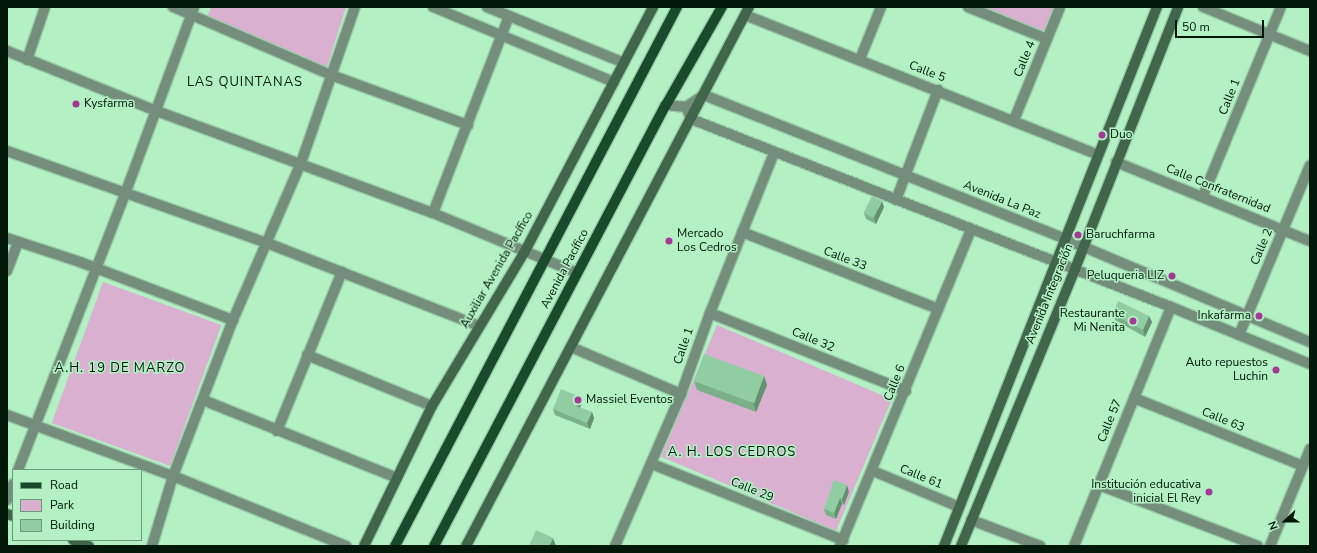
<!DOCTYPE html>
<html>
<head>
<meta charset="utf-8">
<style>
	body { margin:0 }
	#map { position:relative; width:1317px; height:553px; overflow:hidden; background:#b3f0c4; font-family:"Nunito Sans",sans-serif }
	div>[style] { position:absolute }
	.green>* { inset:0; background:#dab0d1; transform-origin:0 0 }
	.roads { filter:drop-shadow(1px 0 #97cda6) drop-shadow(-1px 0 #97cda6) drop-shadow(0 1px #97cda6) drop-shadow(0 -1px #97cda6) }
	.minor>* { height:10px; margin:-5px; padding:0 5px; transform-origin:5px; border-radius:5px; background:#758d7b }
	.tertiary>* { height:10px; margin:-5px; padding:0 5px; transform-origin:5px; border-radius:5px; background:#758d7b }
	.secondary>* { height:10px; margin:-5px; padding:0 5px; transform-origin:5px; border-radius:5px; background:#41664c }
	.primary>* { height:10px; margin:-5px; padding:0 5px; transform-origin:5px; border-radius:5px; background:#1a4a2c }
	.wall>* { inset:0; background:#7cb08b }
	.shaded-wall>* { inset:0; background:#659071 }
	.building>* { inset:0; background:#90cda2; transform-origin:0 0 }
	.dots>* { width:11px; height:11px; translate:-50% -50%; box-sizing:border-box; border:2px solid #b3f0c4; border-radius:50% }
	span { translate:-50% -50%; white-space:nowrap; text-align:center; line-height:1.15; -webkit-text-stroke:3px #b3f0c4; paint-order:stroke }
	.street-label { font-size:12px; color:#011708 }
	.poi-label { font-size:12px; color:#011708 }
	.left { translate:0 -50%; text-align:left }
	.right { translate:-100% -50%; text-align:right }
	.neighbourhood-label { font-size:13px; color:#011708; letter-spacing:1px }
	.frame { position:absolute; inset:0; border:8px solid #011708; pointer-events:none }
	.legend { position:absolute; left:12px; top:469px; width:130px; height:72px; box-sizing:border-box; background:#b3f0c4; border:1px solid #6c9979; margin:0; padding:5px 7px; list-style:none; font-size:12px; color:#011708 }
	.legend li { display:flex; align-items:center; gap:8px; height:20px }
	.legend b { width:20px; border:1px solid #6c9979 }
	.north { position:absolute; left:1265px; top:501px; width:40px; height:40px; -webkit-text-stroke:3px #b3f0c4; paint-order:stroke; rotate:249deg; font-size:11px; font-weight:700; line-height:16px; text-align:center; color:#011708 }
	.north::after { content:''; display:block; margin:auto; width:14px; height:18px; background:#011708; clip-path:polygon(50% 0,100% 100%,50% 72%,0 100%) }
	.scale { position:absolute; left:1175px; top:20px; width:89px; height:18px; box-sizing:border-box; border:2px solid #011708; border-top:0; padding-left:5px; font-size:12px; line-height:14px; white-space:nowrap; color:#011708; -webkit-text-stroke:3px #b3f0c4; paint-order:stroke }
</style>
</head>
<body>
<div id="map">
	<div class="green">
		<div style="clip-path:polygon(211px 7px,346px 7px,327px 67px,206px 20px)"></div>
		<div style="clip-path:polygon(982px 7px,1054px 7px,1044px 32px)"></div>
		<div style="left:103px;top:282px;width:126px;height:150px;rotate:20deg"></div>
		<div style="left:717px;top:325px;width:190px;height:143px;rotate:23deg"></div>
	</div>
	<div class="roads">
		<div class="minor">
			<div style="left:173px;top:7px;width:172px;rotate:23.3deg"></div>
			<div style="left:331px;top:75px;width:146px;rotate:20.1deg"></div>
			<div style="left:433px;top:7px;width:196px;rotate:22.5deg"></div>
			<div style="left:487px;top:7px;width:148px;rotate:22.2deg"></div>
			<div style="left:968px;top:7px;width:85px;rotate:22.1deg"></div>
			<div style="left:1203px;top:7px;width:116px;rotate:22.4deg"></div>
			<div style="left:745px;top:15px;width:380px;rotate:21.6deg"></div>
			<div style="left:7px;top:51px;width:158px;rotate:21.9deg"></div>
			<div style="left:154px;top:110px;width:297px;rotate:20.3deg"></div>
			<div style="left:433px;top:213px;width:156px;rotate:22.6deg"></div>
			<div style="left:860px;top:59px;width:56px;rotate:-68deg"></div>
			<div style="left:27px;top:60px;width:56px;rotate:-71.2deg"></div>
			<div style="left:1014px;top:120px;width:122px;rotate:-67.8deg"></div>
			<div style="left:7px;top:151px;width:276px;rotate:19.5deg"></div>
			<div style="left:267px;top:243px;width:228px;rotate:21.4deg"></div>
			<div style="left:1116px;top:162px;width:209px;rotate:22.2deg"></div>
			<div style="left:1203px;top:196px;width:204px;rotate:-67.6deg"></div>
			<div style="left:896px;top:200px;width:118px;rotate:-69.1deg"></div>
			<div style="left:433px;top:213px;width:211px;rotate:-68.9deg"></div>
			<div style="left:742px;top:232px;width:211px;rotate:21.4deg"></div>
			<div style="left:7px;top:238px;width:77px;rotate:18.2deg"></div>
			<div style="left:80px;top:262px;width:164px;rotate:20.8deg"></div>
			<div style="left:7px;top:271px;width:31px;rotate:-69deg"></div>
			<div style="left:710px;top:313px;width:211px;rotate:21.7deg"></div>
			<div style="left:1239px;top:335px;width:184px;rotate:-67.3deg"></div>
			<div style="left:571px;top:347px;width:120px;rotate:23.1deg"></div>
			<div style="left:307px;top:355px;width:135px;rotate:22.2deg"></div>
			<div style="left:1134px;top:398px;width:182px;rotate:21.9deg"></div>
			<div style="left:203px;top:400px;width:209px;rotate:21.9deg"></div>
			<div style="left:7px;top:415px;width:177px;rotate:20.2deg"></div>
			<div style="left:173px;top:476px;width:187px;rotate:22deg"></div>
			<div style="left:277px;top:431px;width:172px;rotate:-67.8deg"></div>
			<div style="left:652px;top:464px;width:206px;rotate:21.7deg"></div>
			<div style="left:18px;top:470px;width:296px;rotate:-68.8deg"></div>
			<div style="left:125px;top:194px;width:199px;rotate:-69.7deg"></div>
			<div style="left:873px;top:471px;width:93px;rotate:22.7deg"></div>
			<div style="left:1099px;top:485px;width:170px;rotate:21deg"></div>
			<div style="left:7px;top:500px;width:17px;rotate:-69deg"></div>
			<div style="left:971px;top:520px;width:74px;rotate:20.6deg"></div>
			<div style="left:152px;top:546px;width:73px;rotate:-73.3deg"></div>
			<div style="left:173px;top:476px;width:167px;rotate:-69deg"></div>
			<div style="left:233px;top:320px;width:171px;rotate:-66.6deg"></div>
			<div style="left:301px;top:163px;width:165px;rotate:-70.9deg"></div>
			<div style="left:615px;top:546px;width:166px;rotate:-66.5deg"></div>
			<div style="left:681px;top:394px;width:86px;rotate:-70.3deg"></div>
			<div style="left:710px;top:313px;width:172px;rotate:-68.2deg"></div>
			<div style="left:840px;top:546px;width:343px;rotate:-67.5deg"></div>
			<div style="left:1074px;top:546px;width:258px;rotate:-67.9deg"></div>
			<div style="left:1270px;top:546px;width:105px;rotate:-67.6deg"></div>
		</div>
		<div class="tertiary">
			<div style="left:666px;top:105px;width:20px;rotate:6deg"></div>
			<div style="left:686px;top:107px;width:13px;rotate:67deg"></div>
			<div style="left:691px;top:119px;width:516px;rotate:21.39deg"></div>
			<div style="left:1171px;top:307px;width:150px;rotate:22.3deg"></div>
			<div style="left:686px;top:107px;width:22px;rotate:-34deg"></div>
			<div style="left:704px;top:95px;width:389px;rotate:21.7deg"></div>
			<div style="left:1065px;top:239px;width:266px;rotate:22.8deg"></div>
		</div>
		<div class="secondary">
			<div style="left:7px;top:514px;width:6px;rotate:18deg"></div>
			<div style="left:73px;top:540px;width:17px;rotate:21deg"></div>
			<div style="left:364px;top:546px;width:156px;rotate:-64.1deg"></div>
			<div style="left:432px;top:406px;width:179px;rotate:-59deg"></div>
			<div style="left:524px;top:253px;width:278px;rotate:-62.3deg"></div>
			<div style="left:466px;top:546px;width:609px;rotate:-62.3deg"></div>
			<div style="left:944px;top:546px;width:580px;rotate:-68.44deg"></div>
			<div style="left:961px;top:546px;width:300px;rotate:-67.6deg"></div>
			<div style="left:1075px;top:269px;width:282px;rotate:-68.5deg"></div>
		</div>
		<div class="primary">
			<div style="left:395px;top:546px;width:608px;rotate:-62.38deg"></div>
			<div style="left:434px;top:546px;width:498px;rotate:-62.3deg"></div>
			<div style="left:666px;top:105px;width:113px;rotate:-60.3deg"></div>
		</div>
	</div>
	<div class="wall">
		<div style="clip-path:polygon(884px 207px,876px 224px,866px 219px,864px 213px)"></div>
		<div style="clip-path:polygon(1113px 314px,1149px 316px,1152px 322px,1145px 337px,1115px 320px)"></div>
		<div style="clip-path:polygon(764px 376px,767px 385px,756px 412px,697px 390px,694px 381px)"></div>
		<div style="clip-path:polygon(580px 397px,582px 403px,580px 408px,592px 412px,594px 418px,590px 429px,555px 415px,553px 409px)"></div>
		<div style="clip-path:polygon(849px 492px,844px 505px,842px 504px,836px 519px,826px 515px,824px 509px)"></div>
	</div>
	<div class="shaded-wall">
		<div style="clip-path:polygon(882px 201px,884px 207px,876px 224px,874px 218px)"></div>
		<div style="clip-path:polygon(1149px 316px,1152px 322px,1145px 337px,1143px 330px)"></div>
		<div style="clip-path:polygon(764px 376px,767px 385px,756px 412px,753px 403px)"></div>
		<div style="clip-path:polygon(580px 397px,582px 403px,578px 412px,576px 406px)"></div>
		<div style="clip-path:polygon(592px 412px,594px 418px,590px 429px,587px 423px)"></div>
		<div style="clip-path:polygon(847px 485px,849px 492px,844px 505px,842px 499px)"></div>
		<div style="clip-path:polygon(840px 498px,842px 504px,836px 519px,834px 513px)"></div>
		<div style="clip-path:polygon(553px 538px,556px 546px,549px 546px)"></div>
	</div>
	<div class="building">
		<div style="left:872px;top:196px;width:11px;height:19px;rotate:27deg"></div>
		<div style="clip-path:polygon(1118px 301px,1149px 316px,1143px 330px,1113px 314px)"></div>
		<div style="left:704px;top:354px;width:64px;height:29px;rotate:20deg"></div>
		<div style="clip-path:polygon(561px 389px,580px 397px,576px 406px,592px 412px,587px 423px,553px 409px)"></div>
		<div style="clip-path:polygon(834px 480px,847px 485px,842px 499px,840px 498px,834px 513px,824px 509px)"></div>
		<div style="clip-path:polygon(536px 530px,553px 538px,549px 546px,529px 546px)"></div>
	</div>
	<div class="dots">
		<div style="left:76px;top:104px;background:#a53897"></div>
		<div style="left:1102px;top:135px;background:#a53897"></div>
		<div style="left:1078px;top:235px;background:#a53897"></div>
		<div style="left:669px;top:241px;background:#a53897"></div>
		<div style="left:1172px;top:276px;background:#a53897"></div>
		<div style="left:1259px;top:316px;background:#a53897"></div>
		<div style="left:1133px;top:321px;background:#a53897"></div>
		<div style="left:1276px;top:370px;background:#a53897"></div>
		<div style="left:578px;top:400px;background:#a53897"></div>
		<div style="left:1209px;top:492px;background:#a53897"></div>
	</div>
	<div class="street-label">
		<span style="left:1025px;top:59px;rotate:-68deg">Calle 4</span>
		<span style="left:927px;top:72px;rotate:21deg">Calle 5</span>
		<span style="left:1230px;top:97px;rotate:-68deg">Calle 1</span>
		<span style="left:1218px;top:189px;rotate:22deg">Calle Confraternidad</span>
		<span style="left:1002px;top:200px;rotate:22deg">Avenida La Paz</span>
		<span style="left:1262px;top:247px;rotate:-67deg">Calle 2</span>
		<span style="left:845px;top:259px;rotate:21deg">Calle 33</span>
		<span style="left:565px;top:269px;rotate:-62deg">Avenida Pacífico</span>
		<span style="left:497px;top:270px;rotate:-60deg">Auxiliar Avenida Pacífico</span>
		<span style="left:1050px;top:294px;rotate:-68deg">Avenida Integración</span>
		<span style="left:813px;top:340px;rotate:22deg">Calle 32</span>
		<span style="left:684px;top:346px;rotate:-71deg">Calle 1</span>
		<span style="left:895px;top:383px;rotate:-68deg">Calle 6</span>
		<span style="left:1223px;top:420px;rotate:22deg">Calle 63</span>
		<span style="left:1110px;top:421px;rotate:-68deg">Calle 57</span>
		<span style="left:921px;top:477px;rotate:22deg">Calle 61</span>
		<span style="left:752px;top:490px;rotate:22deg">Calle 29</span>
	</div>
	<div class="poi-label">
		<span class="left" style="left:84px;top:104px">Kysfarma</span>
		<span class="left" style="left:1110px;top:135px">Duo</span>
		<span class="left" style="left:677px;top:241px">Mercado<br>Los Cedros</span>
		<span class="left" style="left:1086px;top:235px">Baruchfarma</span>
		<span class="right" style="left:1164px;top:276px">Peluqueria LIZ</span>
		<span class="right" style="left:1125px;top:321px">Restaurante<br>Mi Nenita</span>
		<span class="right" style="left:1251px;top:316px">Inkafarma</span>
		<span class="right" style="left:1268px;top:370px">Auto repuestos<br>Luchin</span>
		<span class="left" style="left:586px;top:400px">Massiel Eventos</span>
		<span class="right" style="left:1201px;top:492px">Institución educativa<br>inicial El Rey</span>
	</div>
	<div class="neighbourhood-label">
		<span style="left:245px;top:82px">LAS QUINTANAS</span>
		<span style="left:120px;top:368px">A.H. 19 DE MARZO</span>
		<span style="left:732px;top:452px">A. H. LOS CEDROS</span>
	</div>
	<div class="frame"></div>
	<ul class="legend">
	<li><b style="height:5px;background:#1a4a2c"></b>Road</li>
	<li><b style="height:11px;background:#dab0d1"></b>Park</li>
	<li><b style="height:11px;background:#90cda2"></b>Building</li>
	</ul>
	<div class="north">N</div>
	<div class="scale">50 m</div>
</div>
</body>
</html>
